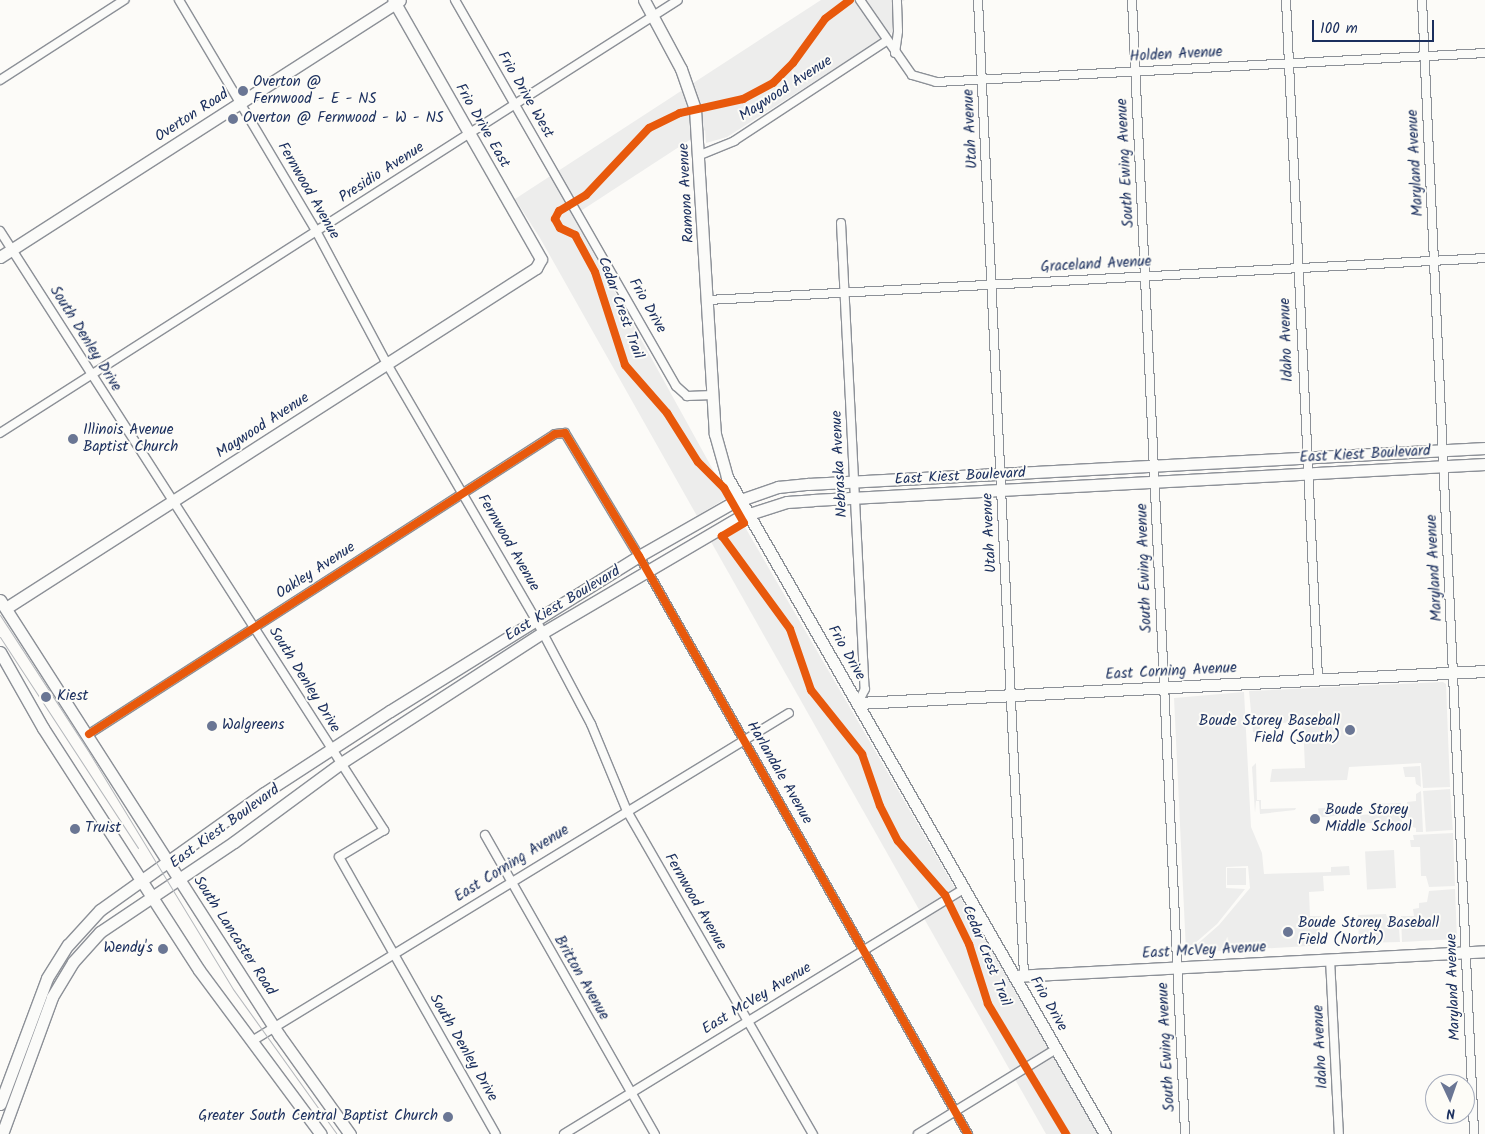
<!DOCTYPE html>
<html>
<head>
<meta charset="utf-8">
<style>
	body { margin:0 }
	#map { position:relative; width:1485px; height:1134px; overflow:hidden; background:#fcfbf8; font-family:Kalam,sans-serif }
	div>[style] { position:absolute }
	.green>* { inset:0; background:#ededec; transform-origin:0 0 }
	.roads { filter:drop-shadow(1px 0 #8c9097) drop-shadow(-1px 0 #8c9097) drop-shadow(0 1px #8c9097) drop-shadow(0 -1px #8c9097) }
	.street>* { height:8px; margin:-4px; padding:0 4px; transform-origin:4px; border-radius:4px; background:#fbfbf9 }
	.secondary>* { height:11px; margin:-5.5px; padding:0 5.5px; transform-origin:5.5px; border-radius:5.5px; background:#fbfbf9 }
	.tram>* { height:1px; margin:-0.5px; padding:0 0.5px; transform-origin:0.5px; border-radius:0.5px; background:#b6b9bd }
	.cycleway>* { height:8px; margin:-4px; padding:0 4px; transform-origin:4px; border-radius:4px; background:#e8590c }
	.dots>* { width:14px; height:14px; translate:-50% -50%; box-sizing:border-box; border:2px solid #fdfcf7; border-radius:50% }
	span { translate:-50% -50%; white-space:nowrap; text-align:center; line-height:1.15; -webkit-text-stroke:4px #fdfcf7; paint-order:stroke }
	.street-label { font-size:15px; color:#1b2f5e }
	.poi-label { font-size:15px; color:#1b2f5e }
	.left { translate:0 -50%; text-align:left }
	.right { translate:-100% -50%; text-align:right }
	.north { position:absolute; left:1425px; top:1074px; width:50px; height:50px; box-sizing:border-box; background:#fdfcf7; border:1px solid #a3aaba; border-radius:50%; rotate:177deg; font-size:14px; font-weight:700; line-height:20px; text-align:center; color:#1b2f5e }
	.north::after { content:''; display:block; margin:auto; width:18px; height:22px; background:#6a7694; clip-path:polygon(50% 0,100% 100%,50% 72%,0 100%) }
	.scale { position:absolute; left:1312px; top:20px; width:122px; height:22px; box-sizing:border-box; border:2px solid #1b2f5e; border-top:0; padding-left:6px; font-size:15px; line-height:18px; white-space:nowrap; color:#1b2f5e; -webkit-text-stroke:4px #fdfcf7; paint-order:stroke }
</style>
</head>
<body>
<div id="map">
	<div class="green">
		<div style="clip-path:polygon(821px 0,905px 0,894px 7px,894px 31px,727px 137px,706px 143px,705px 130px,573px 216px,728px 497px,697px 516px,540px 238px,515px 199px)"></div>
		<div style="clip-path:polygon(742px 522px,1098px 1134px,1046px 1134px,710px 540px)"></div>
		<div style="clip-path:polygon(1443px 682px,1446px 684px,1450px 787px,1423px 788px,1421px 763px,1349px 767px,1347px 780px,1270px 782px,1272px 769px,1305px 768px,1303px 722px,1260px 724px,1260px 733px,1253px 732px,1249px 691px)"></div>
		<div style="clip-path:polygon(1244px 692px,1251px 827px,1262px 853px,1264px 874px,1331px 872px,1331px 867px,1349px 866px,1350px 875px,1323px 876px,1324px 891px,1309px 892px,1310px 916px,1321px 916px,1323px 943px,1326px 945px,1187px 953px,1219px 925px,1250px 888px,1248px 866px,1226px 867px,1226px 888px,1245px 889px,1217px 924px,1186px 951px,1174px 698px)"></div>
		<div style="clip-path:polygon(1256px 763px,1257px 800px,1261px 800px,1261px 809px,1296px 808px,1295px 810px,1260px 814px,1259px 801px,1256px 801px,1255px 813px,1252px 767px)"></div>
		<div style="clip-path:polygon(1420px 766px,1421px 787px,1416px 784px,1415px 777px,1405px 777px,1403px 767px)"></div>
		<div style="left:1450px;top:789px;width:41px;height:27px;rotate:86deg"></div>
		<div style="clip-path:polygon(1421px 791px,1423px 832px,1416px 832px,1416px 828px,1409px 826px,1407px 802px,1416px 801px,1416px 794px)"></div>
		<div style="clip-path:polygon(1401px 803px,1402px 823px,1361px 823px,1360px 815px,1373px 814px,1372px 804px)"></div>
		<div style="left:1352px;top:805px;width:9px;height:34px;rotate:84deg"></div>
		<div style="clip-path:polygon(1453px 833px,1455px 886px,1429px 887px,1426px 876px,1421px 876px,1420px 847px,1411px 847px,1410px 840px,1414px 840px,1413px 835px)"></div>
		<div style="left:1394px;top:850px;width:38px;height:29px;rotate:87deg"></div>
		<div style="left:1246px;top:868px;width:17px;height:19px;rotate:90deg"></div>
		<div style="clip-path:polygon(1455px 889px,1457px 939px,1402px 942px,1401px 916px,1414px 916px,1413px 909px,1419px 908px,1419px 903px,1427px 902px,1429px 891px)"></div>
		<div style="clip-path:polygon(1386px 914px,1387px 917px,1398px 916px,1400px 942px,1359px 943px,1358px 915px)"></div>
	</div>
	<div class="roads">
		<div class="street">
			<div style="left:179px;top:0;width:269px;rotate:59.3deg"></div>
			<div style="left:316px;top:231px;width:151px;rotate:61.9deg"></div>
			<div style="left:387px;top:364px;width:296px;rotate:59.8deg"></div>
			<div style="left:536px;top:620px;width:118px;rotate:62.1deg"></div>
			<div style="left:591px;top:724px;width:94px;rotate:67.5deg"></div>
			<div style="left:627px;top:811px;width:373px;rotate:60.1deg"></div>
			<div style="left:455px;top:0;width:445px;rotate:60.2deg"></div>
			<div style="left:676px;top:386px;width:15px;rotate:42deg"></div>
			<div style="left:687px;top:396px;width:26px;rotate:-2deg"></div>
			<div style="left:860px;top:0;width:91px;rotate:55.3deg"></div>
			<div style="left:912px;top:75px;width:25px;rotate:16deg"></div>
			<div style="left:936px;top:82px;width:550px;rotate:-3.02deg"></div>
			<div style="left:978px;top:0;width:977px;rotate:87.3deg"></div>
			<div style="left:1132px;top:0;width:1135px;rotate:87.32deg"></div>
			<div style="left:1286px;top:0;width:680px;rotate:87.3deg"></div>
			<div style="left:1422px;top:0;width:1135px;rotate:87.37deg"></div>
			<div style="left:895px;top:53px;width:22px;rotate:-82deg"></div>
			<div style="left:898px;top:31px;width:31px;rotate:-92deg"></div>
			<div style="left:0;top:80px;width:148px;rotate:-32.8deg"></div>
			<div style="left:700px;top:155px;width:37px;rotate:-22deg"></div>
			<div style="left:734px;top:141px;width:182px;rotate:-33.3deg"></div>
			<div style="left:841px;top:223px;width:467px;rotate:87.1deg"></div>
			<div style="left:865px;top:689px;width:16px;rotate:117deg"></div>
			<div style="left:0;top:231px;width:712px;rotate:57.34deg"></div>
			<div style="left:384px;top:830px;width:52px;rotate:149deg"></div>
			<div style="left:339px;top:857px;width:318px;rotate:60.5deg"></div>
			<div style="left:708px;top:300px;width:778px;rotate:-3.09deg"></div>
			<div style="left:0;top:433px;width:804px;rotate:-32.56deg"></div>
			<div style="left:89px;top:734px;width:554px;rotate:-32.77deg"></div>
			<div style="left:555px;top:434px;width:10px;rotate:-6deg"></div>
			<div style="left:565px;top:433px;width:144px;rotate:59deg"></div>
			<div style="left:639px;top:556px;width:665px;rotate:60.35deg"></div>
			<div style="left:485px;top:835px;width:344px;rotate:60.4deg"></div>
			<div style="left:1330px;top:959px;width:175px;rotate:87.1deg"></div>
			<div style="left:252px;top:1041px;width:629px;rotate:-31.42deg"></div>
			<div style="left:564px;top:1134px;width:469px;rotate:-31.5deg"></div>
			<div style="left:918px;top:1134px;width:162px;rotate:-31.6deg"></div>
		</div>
		<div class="secondary">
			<div style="left:644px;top:0;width:78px;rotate:61.8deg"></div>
			<div style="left:681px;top:69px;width:42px;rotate:70.7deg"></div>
			<div style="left:695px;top:109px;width:326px;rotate:86.5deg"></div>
			<div style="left:715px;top:434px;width:45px;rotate:74.4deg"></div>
			<div style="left:727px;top:477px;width:758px;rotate:60.09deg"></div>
			<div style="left:0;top:257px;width:475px;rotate:-32.7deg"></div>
			<div style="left:0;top:600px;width:517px;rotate:57.32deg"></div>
			<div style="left:279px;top:1035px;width:122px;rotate:54.4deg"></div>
			<div style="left:6px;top:608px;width:630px;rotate:-32.68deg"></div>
			<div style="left:536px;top:268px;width:10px;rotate:-61deg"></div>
			<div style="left:541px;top:259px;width:298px;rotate:-119.7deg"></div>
			<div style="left:0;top:652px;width:87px;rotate:60.5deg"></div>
			<div style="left:43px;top:728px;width:288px;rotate:57.2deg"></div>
			<div style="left:199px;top:970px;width:204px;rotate:53.4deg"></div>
			<div style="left:858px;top:703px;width:628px;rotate:-2.92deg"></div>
			<div style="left:1015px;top:976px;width:471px;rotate:-3deg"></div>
			<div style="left:0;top:1104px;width:134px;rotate:-69.5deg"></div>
			<div style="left:47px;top:978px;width:39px;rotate:-58deg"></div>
			<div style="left:68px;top:945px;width:47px;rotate:-47.6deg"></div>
			<div style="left:100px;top:910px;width:201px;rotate:-35.5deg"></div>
			<div style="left:264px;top:793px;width:150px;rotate:-33.1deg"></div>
			<div style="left:390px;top:711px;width:293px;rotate:-31.9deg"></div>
			<div style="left:639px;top:556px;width:107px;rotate:-29.7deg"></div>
			<div style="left:732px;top:503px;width:49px;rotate:-19.2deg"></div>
			<div style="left:778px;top:487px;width:30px;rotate:-6deg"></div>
			<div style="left:808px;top:484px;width:678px;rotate:-3.04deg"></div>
			<div style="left:2px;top:1134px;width:146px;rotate:-69.9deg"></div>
			<div style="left:52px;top:997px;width:41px;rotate:-59deg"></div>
			<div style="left:73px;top:962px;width:40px;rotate:-48deg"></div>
			<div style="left:100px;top:932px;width:161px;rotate:-33.9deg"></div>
			<div style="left:234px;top:842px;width:133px;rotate:-36.4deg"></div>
			<div style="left:341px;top:763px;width:239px;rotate:-32.9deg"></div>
			<div style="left:542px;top:633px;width:229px;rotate:-30.4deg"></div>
			<div style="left:740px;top:517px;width:49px;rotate:-17.7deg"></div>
			<div style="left:787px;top:502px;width:26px;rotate:-4deg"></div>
			<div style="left:813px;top:500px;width:673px;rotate:-3.07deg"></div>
		</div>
	</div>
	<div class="tram">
		<div style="left:0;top:615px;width:160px;rotate:57deg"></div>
		<div style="left:87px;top:749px;width:281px;rotate:58.7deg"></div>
		<div style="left:233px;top:989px;width:178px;rotate:54.4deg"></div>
		<div style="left:0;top:637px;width:252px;rotate:56.8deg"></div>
	</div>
	<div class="cycleway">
		<div style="left:850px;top:0;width:31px;rotate:143deg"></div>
		<div style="left:825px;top:19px;width:54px;rotate:126deg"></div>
		<div style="left:793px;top:63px;width:28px;rotate:135deg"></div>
		<div style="left:773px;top:83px;width:34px;rotate:152deg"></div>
		<div style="left:743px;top:99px;width:65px;rotate:167.5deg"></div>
		<div style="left:680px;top:113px;width:34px;rotate:154deg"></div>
		<div style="left:649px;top:128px;width:92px;rotate:133.2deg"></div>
		<div style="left:586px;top:195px;width:31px;rotate:149deg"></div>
		<div style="left:559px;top:211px;width:9px;rotate:117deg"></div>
		<div style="left:555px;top:219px;width:10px;rotate:61deg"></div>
		<div style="left:560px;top:228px;width:17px;rotate:25deg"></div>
		<div style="left:575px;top:235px;width:42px;rotate:61.6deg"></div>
		<div style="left:595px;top:272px;width:98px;rotate:72.1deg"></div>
		<div style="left:625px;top:365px;width:64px;rotate:48.8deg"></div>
		<div style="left:667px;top:413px;width:58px;rotate:57.7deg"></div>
		<div style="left:698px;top:462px;width:37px;rotate:45deg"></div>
		<div style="left:724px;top:488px;width:40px;rotate:60.3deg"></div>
		<div style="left:744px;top:523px;width:26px;rotate:149deg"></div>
		<div style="left:722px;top:536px;width:115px;rotate:53.8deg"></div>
		<div style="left:790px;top:629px;width:65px;rotate:71deg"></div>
		<div style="left:811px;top:690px;width:82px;rotate:51.4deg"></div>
		<div style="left:862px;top:754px;width:55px;rotate:70.9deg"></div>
		<div style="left:880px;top:806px;width:39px;rotate:63deg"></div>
		<div style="left:898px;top:841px;width:72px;rotate:49deg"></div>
		<div style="left:945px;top:895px;width:55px;rotate:63.9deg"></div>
		<div style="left:969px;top:944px;width:63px;rotate:72.4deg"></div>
		<div style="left:988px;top:1004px;width:152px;rotate:59deg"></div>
		<div style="left:89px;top:734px;width:554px;rotate:-32.77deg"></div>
		<div style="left:555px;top:434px;width:10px;rotate:-6deg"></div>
		<div style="left:565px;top:433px;width:144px;rotate:59deg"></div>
		<div style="left:639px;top:556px;width:665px;rotate:60.35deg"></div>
	</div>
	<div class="dots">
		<div style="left:243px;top:91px;background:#6a7694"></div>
		<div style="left:233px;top:119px;background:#6a7694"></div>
		<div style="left:73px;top:439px;background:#6a7694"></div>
		<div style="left:46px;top:697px;background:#6a7694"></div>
		<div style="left:212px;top:726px;background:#6a7694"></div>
		<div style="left:1350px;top:730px;background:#6a7694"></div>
		<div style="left:1315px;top:819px;background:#6a7694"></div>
		<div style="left:75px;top:829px;background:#6a7694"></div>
		<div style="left:1288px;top:932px;background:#6a7694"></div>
		<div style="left:163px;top:949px;background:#6a7694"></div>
		<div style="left:448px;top:1117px;background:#6a7694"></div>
	</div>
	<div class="street-label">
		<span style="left:1176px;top:55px;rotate:-3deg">Holden Avenue</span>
		<span style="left:786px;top:89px;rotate:-33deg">Maywood Avenue</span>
		<span style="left:525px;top:95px;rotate:60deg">Frio Drive West</span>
		<span style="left:192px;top:116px;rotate:-33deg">Overton Road</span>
		<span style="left:482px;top:126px;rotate:60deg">Frio Drive East</span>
		<span style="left:971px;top:129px;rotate:-93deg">Utah Avenue</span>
		<span style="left:1126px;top:163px;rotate:-93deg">South Ewing Avenue</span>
		<span style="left:1416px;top:163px;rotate:-93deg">Maryland Avenue</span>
		<span style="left:382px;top:173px;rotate:-33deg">Presidio Avenue</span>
		<span style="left:308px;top:191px;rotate:60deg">Fernwood Avenue</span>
		<span style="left:687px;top:193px;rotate:-93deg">Ramona Avenue</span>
		<span style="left:1096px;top:265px;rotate:-3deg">Graceland Avenue</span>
		<span style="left:647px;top:306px;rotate:60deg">Frio Drive</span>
		<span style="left:620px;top:308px;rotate:70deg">Cedar Crest Trail</span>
		<span style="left:85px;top:339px;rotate:58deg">South Denley Drive</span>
		<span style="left:1287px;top:340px;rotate:-92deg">Idaho Avenue</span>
		<span style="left:263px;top:426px;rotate:-33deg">Maywood Avenue</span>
		<span style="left:1365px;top:455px;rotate:-3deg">East Kiest Boulevard</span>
		<span style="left:840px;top:464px;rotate:-93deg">Nebraska Avenue</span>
		<span style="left:960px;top:477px;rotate:-3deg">East Kiest Boulevard</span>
		<span style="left:990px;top:533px;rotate:-93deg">Utah Avenue</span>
		<span style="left:508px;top:543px;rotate:60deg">Fernwood Avenue</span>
		<span style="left:1145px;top:568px;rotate:-92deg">South Ewing Avenue</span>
		<span style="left:1435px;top:568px;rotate:-93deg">Maryland Avenue</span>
		<span style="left:316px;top:571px;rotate:-33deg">Oakley Avenue</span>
		<span style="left:563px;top:604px;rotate:-31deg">East Kiest Boulevard</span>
		<span style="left:846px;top:653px;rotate:60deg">Frio Drive</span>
		<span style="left:1171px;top:672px;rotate:-3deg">East Corning Avenue</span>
		<span style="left:304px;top:680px;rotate:58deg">South Denley Drive</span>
		<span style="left:779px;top:773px;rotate:60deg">Harlandale Avenue</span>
		<span style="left:225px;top:827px;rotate:-36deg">East Kiest Boulevard</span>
		<span style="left:512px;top:864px;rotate:-32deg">East Corning Avenue</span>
		<span style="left:695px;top:902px;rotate:60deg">Fernwood Avenue</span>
		<span style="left:234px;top:936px;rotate:57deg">South Lancaster Road</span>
		<span style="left:1204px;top:951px;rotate:-3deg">East McVey Avenue</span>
		<span style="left:986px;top:956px;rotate:68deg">Cedar Crest Trail</span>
		<span style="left:581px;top:978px;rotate:60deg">Britton Avenue</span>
		<span style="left:1454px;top:987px;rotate:-92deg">Maryland Avenue</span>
		<span style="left:757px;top:999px;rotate:-31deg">East McVey Avenue</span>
		<span style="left:1048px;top:1004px;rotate:60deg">Frio Drive</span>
		<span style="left:1167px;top:1047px;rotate:-93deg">South Ewing Avenue</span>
		<span style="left:1321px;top:1047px;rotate:-93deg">Idaho Avenue</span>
		<span style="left:463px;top:1048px;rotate:60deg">South Denley Drive</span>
	</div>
	<div class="poi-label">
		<span class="left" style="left:253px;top:91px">Overton @<br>Fernwood - E - NS</span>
		<span class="left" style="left:243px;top:119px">Overton @ Fernwood - W - NS</span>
		<span class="left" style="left:83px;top:439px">Illinois Avenue<br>Baptist Church</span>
		<span class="left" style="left:57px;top:697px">Kiest</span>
		<span class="right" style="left:1340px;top:730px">Boude Storey Baseball<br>Field (South)</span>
		<span class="left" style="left:222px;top:726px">Walgreens</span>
		<span class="left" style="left:1325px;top:819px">Boude Storey<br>Middle School</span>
		<span class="left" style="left:85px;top:829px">Truist</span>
		<span class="left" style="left:1298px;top:932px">Boude Storey Baseball<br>Field (North)</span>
		<span class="right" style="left:153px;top:949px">Wendy's</span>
		<span class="right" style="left:438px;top:1117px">Greater South Central Baptist Church</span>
	</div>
	<div class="north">N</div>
	<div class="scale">100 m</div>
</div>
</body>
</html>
